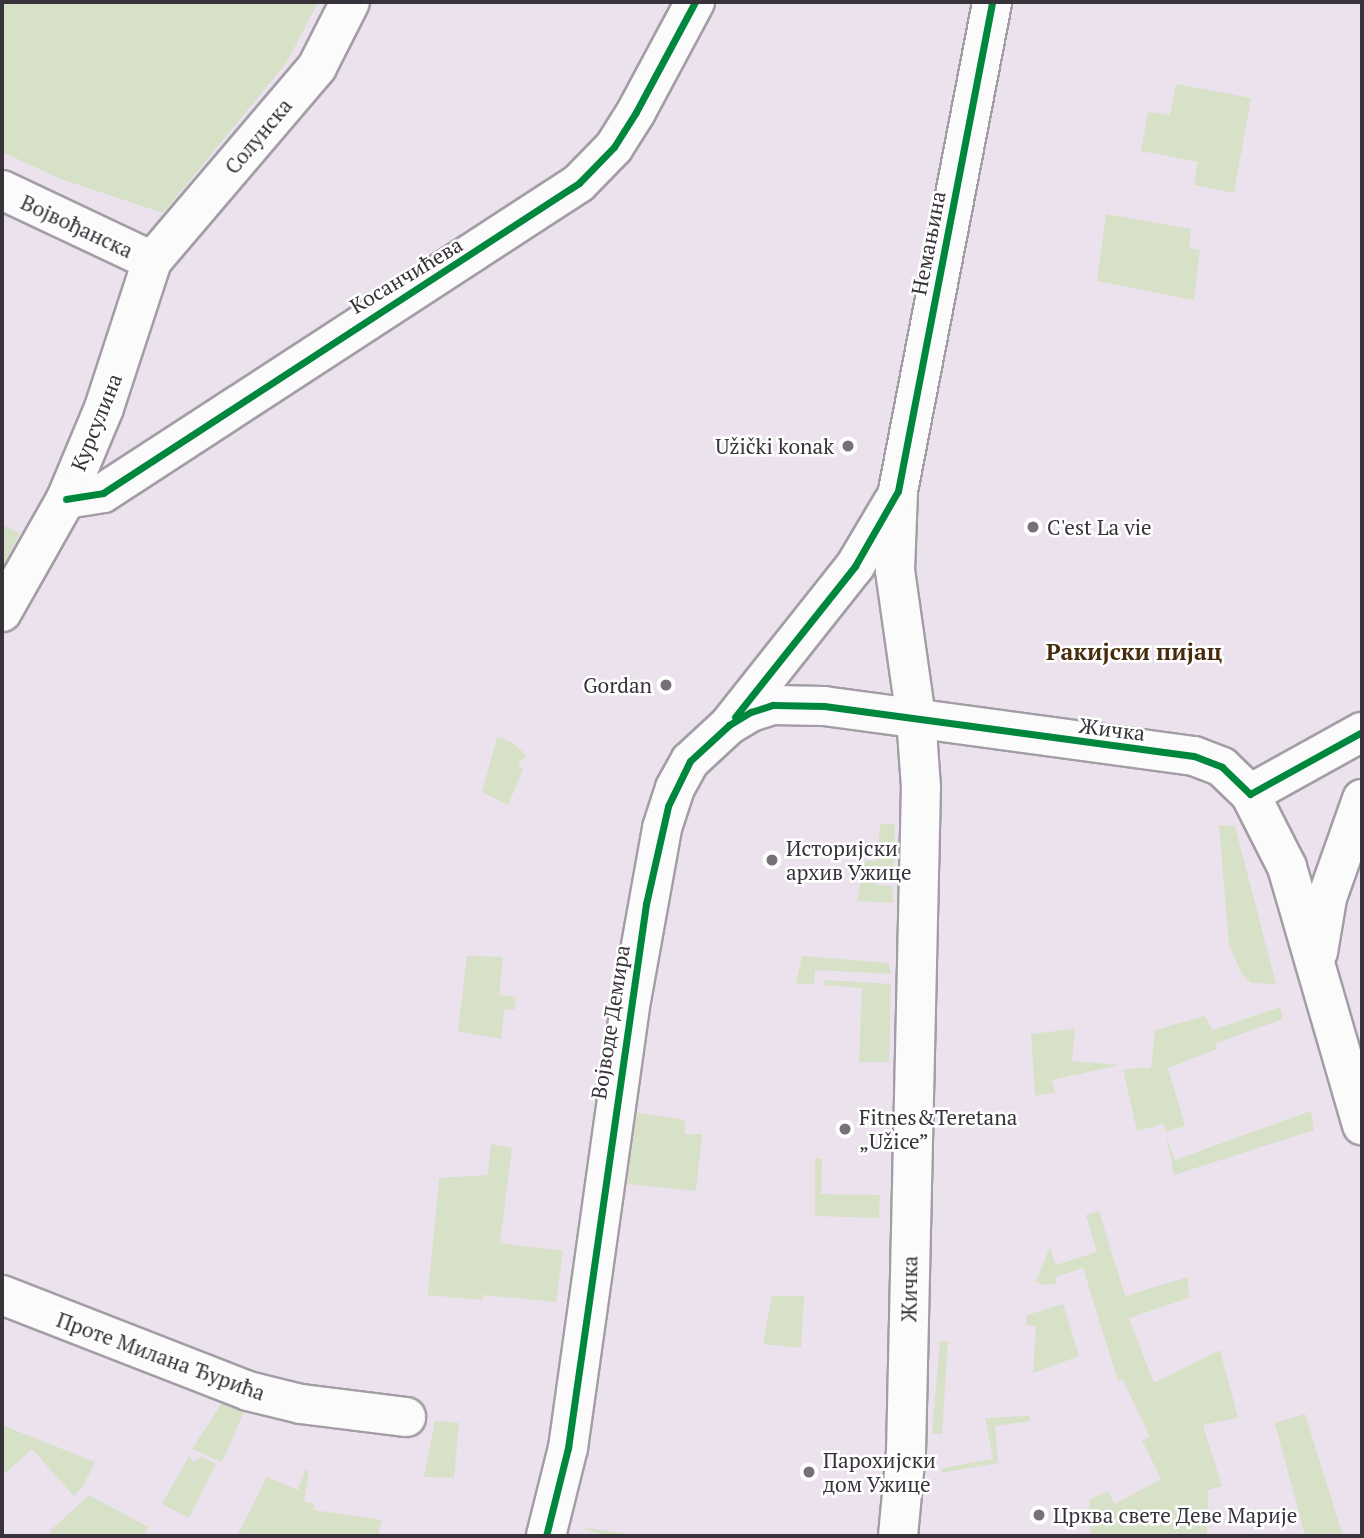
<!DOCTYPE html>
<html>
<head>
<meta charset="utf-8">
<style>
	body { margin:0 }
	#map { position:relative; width:1364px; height:1538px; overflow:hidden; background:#ebe2ee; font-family:"PT Serif",serif }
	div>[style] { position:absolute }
	.green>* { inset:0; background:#d6e1c8 }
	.roads { filter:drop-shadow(2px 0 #a39da5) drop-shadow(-2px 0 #a39da5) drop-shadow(0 2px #a39da5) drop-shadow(0 -2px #a39da5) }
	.minor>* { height:38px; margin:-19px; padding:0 19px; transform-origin:19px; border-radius:19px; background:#fcfbfc }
	.tertiary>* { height:38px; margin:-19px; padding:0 19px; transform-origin:19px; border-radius:19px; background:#fcfbfc }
	.secondary>* { height:38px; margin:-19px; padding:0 19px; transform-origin:19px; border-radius:19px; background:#fcfbfc }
	.cycleway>* { height:7px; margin:-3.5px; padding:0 3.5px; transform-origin:3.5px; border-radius:3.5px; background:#00873e }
	.dots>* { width:19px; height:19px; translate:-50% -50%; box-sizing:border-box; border:4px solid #fff; border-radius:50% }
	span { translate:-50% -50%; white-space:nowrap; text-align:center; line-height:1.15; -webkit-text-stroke:5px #fff; paint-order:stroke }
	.street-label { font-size:21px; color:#38323a }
	.poi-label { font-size:21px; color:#38323a }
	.right { translate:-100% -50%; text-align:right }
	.left { translate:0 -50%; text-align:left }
	.neighbourhood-label { font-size:23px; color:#472b0c; font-weight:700 }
	.frame { position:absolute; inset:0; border:4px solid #38323a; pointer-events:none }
</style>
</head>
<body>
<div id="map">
	<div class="green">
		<div style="clip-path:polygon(2px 2px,318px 2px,287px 62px,163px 213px,61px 179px,2px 152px)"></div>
		<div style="clip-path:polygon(1176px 84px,1251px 98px,1234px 193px,1194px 185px,1198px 162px,1141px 151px,1148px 112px,1170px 115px)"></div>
		<div style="clip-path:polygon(1106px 214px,1191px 229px,1189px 248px,1200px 250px,1194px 300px,1097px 281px)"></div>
		<div style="clip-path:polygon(2px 525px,20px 533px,2px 568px)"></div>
		<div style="clip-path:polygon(497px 737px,512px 742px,527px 756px,518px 762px,523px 770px,508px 805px,482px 792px)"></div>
		<div style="clip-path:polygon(880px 824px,895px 824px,893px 878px,877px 878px,876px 885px,893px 886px,893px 903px,857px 901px,865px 861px,877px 861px)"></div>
		<div style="clip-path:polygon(1219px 825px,1235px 826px,1276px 984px,1251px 983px,1242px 974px,1229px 945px)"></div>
		<div style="clip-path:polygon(467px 956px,503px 957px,499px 995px,516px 997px,514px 1010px,504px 1009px,501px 1039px,458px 1031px)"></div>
		<div style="clip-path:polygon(802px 956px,889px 963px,891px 974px,815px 970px,814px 984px,796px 984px)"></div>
		<div style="clip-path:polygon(825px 980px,891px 984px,889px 1062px,859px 1062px,862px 988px,824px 985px)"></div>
		<div style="clip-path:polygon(1280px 1007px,1283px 1019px,1216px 1043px,1217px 1049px,1168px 1068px,1185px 1126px,1166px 1132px,1163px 1124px,1137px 1131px,1123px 1069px,1151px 1068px,1155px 1030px,1205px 1016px,1212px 1030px)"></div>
		<div style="clip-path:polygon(1075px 1029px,1072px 1061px,1119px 1065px,1052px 1080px,1055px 1092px,1035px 1096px,1031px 1034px)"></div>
		<div style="clip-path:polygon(1311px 1111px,1314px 1130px,1174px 1175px,1166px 1135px,1175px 1160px)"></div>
		<div style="clip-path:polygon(637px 1113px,685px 1120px,685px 1134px,702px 1134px,696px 1191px,627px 1184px)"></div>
		<div style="clip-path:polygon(491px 1144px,512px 1148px,500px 1243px,563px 1251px,556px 1302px,484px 1295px,482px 1300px,428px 1295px,439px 1178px,488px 1175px)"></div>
		<div style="clip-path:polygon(815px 1158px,822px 1159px,821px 1194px,880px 1195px,879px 1218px,815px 1216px)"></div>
		<div style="clip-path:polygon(1099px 1211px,1125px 1296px,1188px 1277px,1189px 1298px,1129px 1318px,1154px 1383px,1220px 1350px,1238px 1418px,1203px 1425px,1222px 1486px,1208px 1490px,1207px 1536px,1091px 1536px,1089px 1500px,1108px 1491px,1115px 1504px,1161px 1479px,1142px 1440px,1150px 1437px,1123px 1380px,1118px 1381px,1083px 1268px,1055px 1277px,1057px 1283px,1042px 1285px,1036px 1281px,1050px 1247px,1056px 1265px,1097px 1252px,1086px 1215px)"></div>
		<div style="clip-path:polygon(772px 1296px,804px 1296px,801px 1348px,763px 1344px)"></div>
		<div style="clip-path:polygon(1063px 1304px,1079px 1356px,1033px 1373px,1036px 1327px,1026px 1325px,1027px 1315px)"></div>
		<div style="clip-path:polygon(940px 1341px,948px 1341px,942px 1434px,932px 1433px)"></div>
		<div style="clip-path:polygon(224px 1400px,246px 1407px,222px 1462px,192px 1449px)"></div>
		<div style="clip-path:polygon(1305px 1414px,1343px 1536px,1305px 1536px,1275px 1423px)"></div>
		<div style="clip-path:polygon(1029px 1416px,1030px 1421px,995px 1426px,998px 1463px,941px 1473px,942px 1468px,993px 1459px,985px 1418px)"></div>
		<div style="clip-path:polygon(435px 1421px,459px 1423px,454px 1478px,424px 1477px)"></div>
		<div style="clip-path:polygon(2px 1425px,95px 1462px,83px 1486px,74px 1496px,32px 1449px,2px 1476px)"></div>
		<div style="clip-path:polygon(189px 1456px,193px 1462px,202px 1457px,216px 1464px,189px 1518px,162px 1504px)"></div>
		<div style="clip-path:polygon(305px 1470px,309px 1471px,304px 1502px,314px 1503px,314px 1510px,382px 1520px,378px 1536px,237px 1536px,267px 1477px,298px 1490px)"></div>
		<div style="clip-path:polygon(89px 1495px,148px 1527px,143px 1536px,54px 1536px,50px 1531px)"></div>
		<div style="clip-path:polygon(580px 1527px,621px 1533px,646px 1536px,606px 1536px)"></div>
	</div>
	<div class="roads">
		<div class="minor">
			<div style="left:152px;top:261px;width:255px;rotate:-49.6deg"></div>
			<div style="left:317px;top:67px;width:73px;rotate:-63.1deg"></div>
			<div style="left:66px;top:499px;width:37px;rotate:-9deg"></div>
			<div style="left:103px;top:493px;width:568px;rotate:-33.07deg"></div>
			<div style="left:579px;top:183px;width:50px;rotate:-45.8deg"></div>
			<div style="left:614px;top:147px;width:41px;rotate:-57.8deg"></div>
			<div style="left:636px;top:112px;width:125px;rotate:-61.8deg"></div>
			<div style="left:2px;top:1295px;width:264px;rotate:21.3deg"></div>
			<div style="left:248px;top:1391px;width:55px;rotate:13.8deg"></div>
			<div style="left:301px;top:1404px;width:106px;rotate:7.1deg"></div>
			<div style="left:898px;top:1536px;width:84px;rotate:-84.6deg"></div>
			<div style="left:906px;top:1452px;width:665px;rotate:-88.71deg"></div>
			<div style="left:921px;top:787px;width:69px;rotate:-94.1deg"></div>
		</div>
		<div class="tertiary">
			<div style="left:2px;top:190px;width:166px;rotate:25.3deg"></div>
			<div style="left:152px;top:261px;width:155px;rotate:108.1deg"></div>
			<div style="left:104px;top:408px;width:99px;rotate:112.7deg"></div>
			<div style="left:66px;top:499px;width:130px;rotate:119.5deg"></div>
		</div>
		<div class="secondary">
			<div style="left:916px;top:718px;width:149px;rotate:-98.1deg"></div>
			<div style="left:895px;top:570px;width:79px;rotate:-87.8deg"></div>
			<div style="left:898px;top:491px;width:498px;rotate:-79.1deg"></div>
			<div style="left:732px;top:721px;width:198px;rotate:-51.6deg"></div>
			<div style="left:855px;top:566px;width:74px;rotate:-59.3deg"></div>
			<div style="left:1250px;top:794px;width:128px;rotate:-29deg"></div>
			<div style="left:1318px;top:952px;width:55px;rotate:-80.5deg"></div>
			<div style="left:1327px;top:898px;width:105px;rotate:-70.5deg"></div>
			<div style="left:546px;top:1536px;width:91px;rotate:-76deg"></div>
			<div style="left:568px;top:1448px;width:440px;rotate:-82deg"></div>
			<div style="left:629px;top:1012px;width:187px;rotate:-79.8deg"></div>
			<div style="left:662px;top:828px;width:42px;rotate:-72deg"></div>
			<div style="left:675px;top:788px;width:31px;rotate:-61deg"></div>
			<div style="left:690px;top:761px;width:53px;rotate:-42.7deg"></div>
			<div style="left:729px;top:725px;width:26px;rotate:-31deg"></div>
			<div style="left:751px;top:712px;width:23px;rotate:-18deg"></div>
			<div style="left:773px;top:705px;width:51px;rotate:1.1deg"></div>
			<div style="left:824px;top:706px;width:373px;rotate:7.7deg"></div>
			<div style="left:1194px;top:756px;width:30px;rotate:21deg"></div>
			<div style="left:1222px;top:767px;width:39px;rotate:44deg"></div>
			<div style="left:1250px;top:794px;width:82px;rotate:63.1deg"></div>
			<div style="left:1287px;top:867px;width:269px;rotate:73.8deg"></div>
		</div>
	</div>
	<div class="cycleway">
		<div style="left:66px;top:499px;width:37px;rotate:-9deg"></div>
		<div style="left:103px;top:493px;width:568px;rotate:-33.07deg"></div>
		<div style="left:579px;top:183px;width:50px;rotate:-45.8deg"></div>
		<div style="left:614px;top:147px;width:41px;rotate:-57.8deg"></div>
		<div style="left:636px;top:112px;width:125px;rotate:-61.8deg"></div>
		<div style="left:735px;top:717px;width:193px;rotate:-51.5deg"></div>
		<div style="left:855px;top:566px;width:86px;rotate:-60.2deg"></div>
		<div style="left:898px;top:491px;width:498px;rotate:-79.1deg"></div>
		<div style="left:546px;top:1536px;width:91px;rotate:-76deg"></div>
		<div style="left:568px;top:1448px;width:550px;rotate:-81.84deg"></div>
		<div style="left:646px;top:904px;width:100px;rotate:-77.3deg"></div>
		<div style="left:668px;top:806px;width:50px;rotate:-63.9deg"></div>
		<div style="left:690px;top:761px;width:53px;rotate:-42.7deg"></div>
		<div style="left:729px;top:725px;width:26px;rotate:-31deg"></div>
		<div style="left:751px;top:712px;width:23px;rotate:-18deg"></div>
		<div style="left:773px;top:705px;width:51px;rotate:1.1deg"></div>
		<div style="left:824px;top:706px;width:373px;rotate:7.7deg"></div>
		<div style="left:1194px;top:756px;width:30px;rotate:21deg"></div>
		<div style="left:1222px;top:767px;width:39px;rotate:44deg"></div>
		<div style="left:1250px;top:794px;width:128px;rotate:-29deg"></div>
	</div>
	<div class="dots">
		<div style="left:848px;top:446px;background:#777079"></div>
		<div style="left:1033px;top:527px;background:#777079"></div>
		<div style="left:666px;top:685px;background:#777079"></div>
		<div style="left:772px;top:860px;background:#777079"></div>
		<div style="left:845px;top:1129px;background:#777079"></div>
		<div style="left:809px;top:1472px;background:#777079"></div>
		<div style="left:1039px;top:1515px;background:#777079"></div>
	</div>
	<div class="street-label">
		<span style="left:258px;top:136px;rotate:-50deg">Солунска</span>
		<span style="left:77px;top:226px;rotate:25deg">Војвођанска</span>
		<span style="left:928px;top:243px;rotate:-79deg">Немањина</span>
		<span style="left:406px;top:275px;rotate:-31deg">Косанчићева</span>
		<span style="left:96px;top:422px;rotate:-68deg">Курсулина</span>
		<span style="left:1112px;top:729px;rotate:7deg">Жичка</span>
		<span style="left:610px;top:1022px;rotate:-81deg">Војводе Демира</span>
		<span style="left:909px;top:1289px;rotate:-89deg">Жичка</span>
		<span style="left:161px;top:1356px;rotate:20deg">Проте Милана Ђурића</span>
	</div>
	<div class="poi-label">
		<span class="right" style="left:834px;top:446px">Užički konak</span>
		<span class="left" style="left:1047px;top:527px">C'est La vie</span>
		<span class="right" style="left:652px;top:685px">Gordan</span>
		<span class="left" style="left:786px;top:860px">Историјски<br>архив Ужице</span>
		<span class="left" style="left:859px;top:1129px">Fitnes&amp;Teretana<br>„Užice”</span>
		<span class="left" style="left:823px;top:1472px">Парохијски<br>дом Ужице</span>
		<span class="left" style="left:1053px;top:1515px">Црква свете Деве Марије</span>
	</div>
	<div class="neighbourhood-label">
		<span style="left:1134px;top:652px">Ракијски пијац</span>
	</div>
	<div class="frame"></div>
</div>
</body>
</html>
